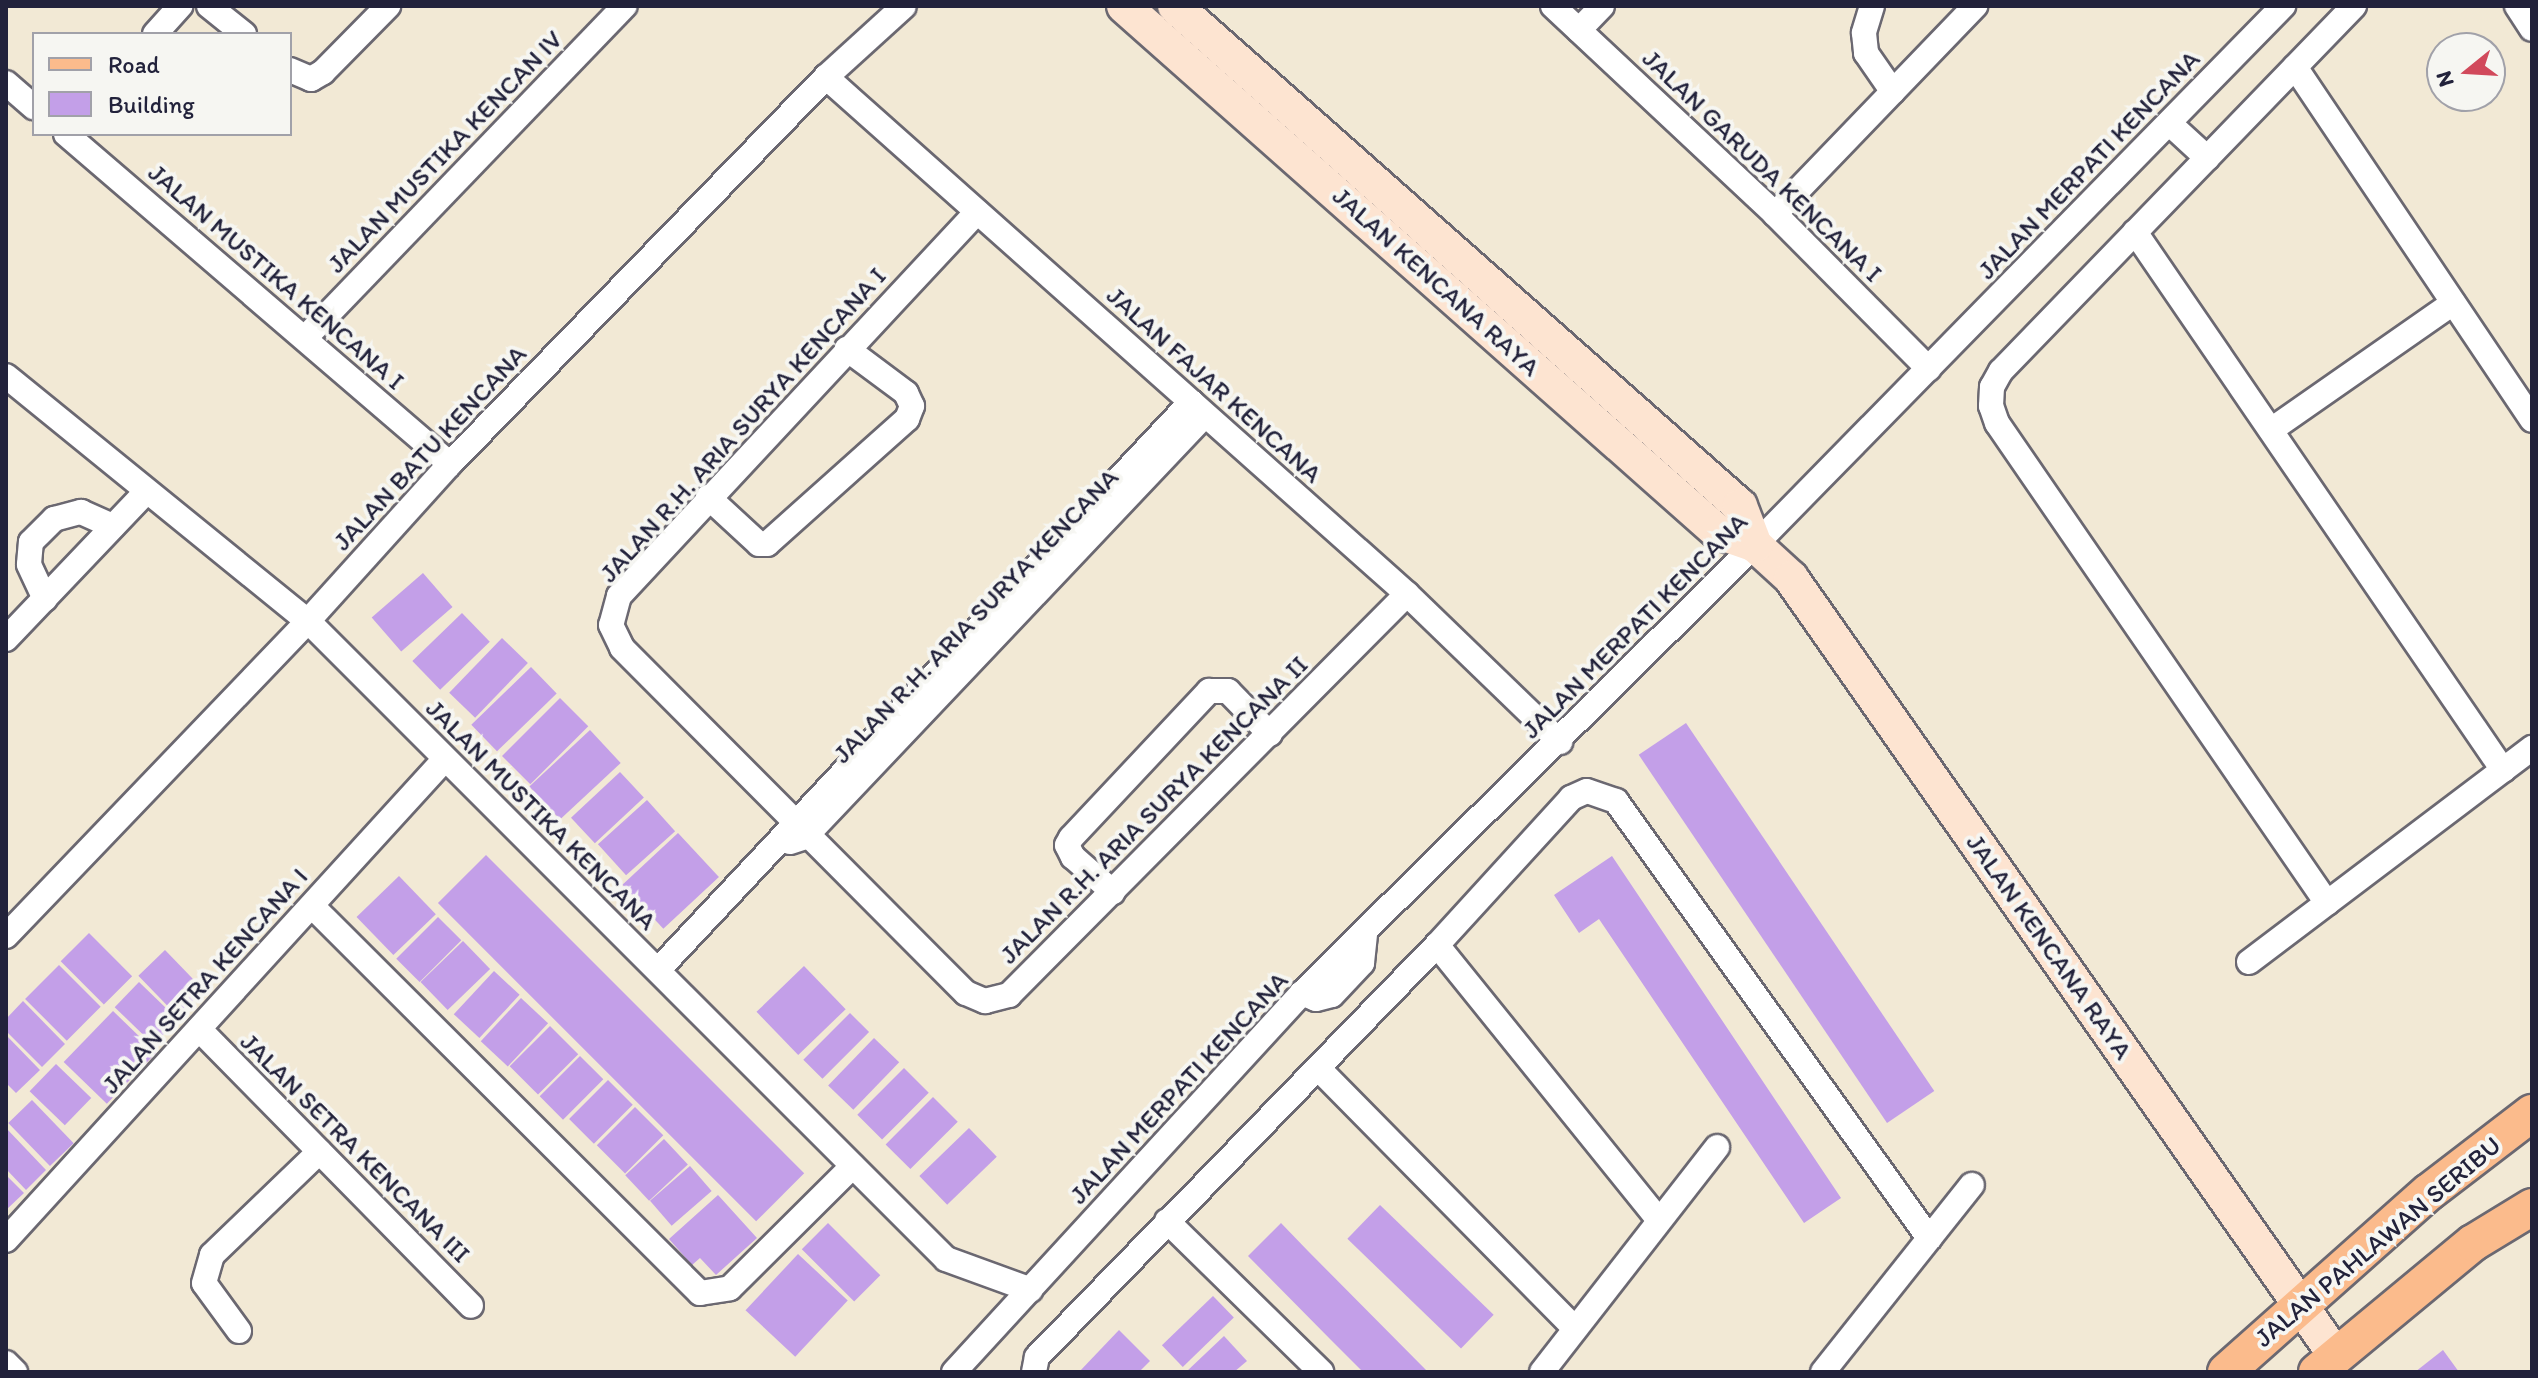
<!DOCTYPE html>
<html>
<head>
<meta charset="utf-8">
<style>
	body { margin:0 }
	#map { position:relative; width:2538px; height:1378px; overflow:hidden; background:#f2e9d5; font-family:Itim,sans-serif }
	div>[style] { position:absolute }
	.building>* { inset:0; background:#c39fe8; transform-origin:0 0 }
	.roads { filter:drop-shadow(2px 0 #6b6871) drop-shadow(-2px 0 #6b6871) drop-shadow(0 2px #6b6871) drop-shadow(0 -2px #6b6871) }
	.street>* { height:24px; margin:-12px; padding:0 12px; transform-origin:12px; border-radius:12px; background:#fff }
	.secondary>* { height:34px; margin:-17px; padding:0 17px; transform-origin:17px; border-radius:17px; background:#fde4d1 }
	.primary>* { height:36px; margin:-18px; padding:0 18px; transform-origin:18px; border-radius:18px; background:#fbbb8c }
	span { translate:-50% -50%; white-space:nowrap; text-align:center; line-height:1.15; -webkit-text-stroke:8px #f6f6f2; paint-order:stroke }
	.street-label { font-size:26px; color:#22223b }
	.frame { position:absolute; inset:0; border:8px solid #22223b; pointer-events:none }
	.legend { position:absolute; left:32px; top:32px; width:260px; height:104px; box-sizing:border-box; background:#f6f6f2; border:2px solid #a1a1a9; margin:0; padding:10px 14px; list-style:none; font-size:24px; color:#22223b }
	.legend li { display:flex; align-items:center; gap:16px; height:40px }
	.legend b { width:40px; border:2px solid #a1a1a9 }
	.north { position:absolute; left:2426px; top:32px; width:80px; height:80px; box-sizing:border-box; background:#f6f6f2; border:2px solid #a1a1a9; border-radius:50%; rotate:252deg; font-size:22px; font-weight:700; line-height:32px; text-align:center; color:#22223b }
	.north::after { content:''; display:block; margin:auto; width:28px; height:36px; background:#d1495b; clip-path:polygon(50% 0,100% 100%,50% 72%,0 100%) }
</style>
</head>
<body>
<div id="map">
	<div class="building">
		<div style="left:423px;top:573px;width:45px;height:68px;rotate:49deg"></div>
		<div style="left:462px;top:613px;width:40px;height:69px;rotate:46deg"></div>
		<div style="left:502px;top:638px;width:36px;height:76px;rotate:44deg"></div>
		<div style="left:531px;top:667px;width:37px;height:83px;rotate:46deg"></div>
		<div style="left:560px;top:698px;width:40px;height:82px;rotate:45deg"></div>
		<div style="left:1686px;top:723px;width:444px;height:57px;rotate:56deg"></div>
		<div style="left:590px;top:730px;width:45px;height:83px;rotate:47deg"></div>
		<div style="left:620px;top:772px;width:35px;height:67px;rotate:47deg"></div>
		<div style="left:647px;top:800px;width:42px;height:66px;rotate:48deg"></div>
		<div style="left:678px;top:833px;width:60px;height:76px;rotate:47deg"></div>
		<div style="left:486px;top:855px;width:450px;height:68px;rotate:45deg"></div>
		<div style="clip-path:polygon(1612px 856px,1841px 1198px,1804px 1223px,1599px 919px,1579px 933px,1554px 895px)"></div>
		<div style="left:399px;top:876px;width:53px;height:59px;rotate:46deg"></div>
		<div style="left:438px;top:917px;width:33px;height:59px;rotate:45deg"></div>
		<div style="left:89px;top:933px;width:61px;height:40px;rotate:45deg"></div>
		<div style="left:463px;top:941px;width:39px;height:59px;rotate:46deg"></div>
		<div style="left:165px;top:950px;width:56px;height:37px;rotate:46deg"></div>
		<div style="left:59px;top:965px;width:59px;height:48px;rotate:45deg"></div>
		<div style="left:804px;top:966px;width:60px;height:66px;rotate:46deg"></div>
		<div style="left:494px;top:971px;width:35px;height:59px;rotate:43deg"></div>
		<div style="left:139px;top:982px;width:54px;height:35px;rotate:44deg"></div>
		<div style="left:521px;top:998px;width:37px;height:59px;rotate:43deg"></div>
		<div style="clip-path:polygon(23px 1001px,65px 1044px,42px 1067px,6px 1031px,6px 1019px)"></div>
		<div style="left:113px;top:1011px;width:60px;height:71px;rotate:44deg"></div>
		<div style="left:850px;top:1013px;width:27px;height:66px;rotate:45deg"></div>
		<div style="left:550px;top:1026px;width:40px;height:57px;rotate:45deg"></div>
		<div style="clip-path:polygon(6px 1035px,40px 1070px,16px 1093px,6px 1083px)"></div>
		<div style="left:874px;top:1038px;width:35px;height:66px;rotate:44deg"></div>
		<div style="left:580px;top:1056px;width:33px;height:57px;rotate:45deg"></div>
		<div style="left:56px;top:1064px;width:49px;height:38px;rotate:44deg"></div>
		<div style="left:904px;top:1068px;width:35px;height:66px;rotate:45deg"></div>
		<div style="left:608px;top:1080px;width:35px;height:55px;rotate:45deg"></div>
		<div style="left:933px;top:1097px;width:35px;height:67px;rotate:45deg"></div>
		<div style="left:32px;top:1100px;width:60px;height:33px;rotate:46deg"></div>
		<div style="left:635px;top:1107px;width:40px;height:54px;rotate:45deg"></div>
		<div style="clip-path:polygon(6px 1128px,46px 1170px,26px 1190px,6px 1169px)"></div>
		<div style="left:969px;top:1128px;width:40px;height:69px;rotate:46deg"></div>
		<div style="left:664px;top:1139px;width:35px;height:53px;rotate:47deg"></div>
		<div style="left:690px;top:1166px;width:33px;height:53px;rotate:49deg"></div>
		<div style="clip-path:polygon(6px 1175px,24px 1193px,6px 1210px)"></div>
		<div style="clip-path:polygon(718px 1195px,757px 1238px,716px 1275px,700px 1258px,692px 1265px,669px 1239px)"></div>
		<div style="left:1380px;top:1205px;width:158px;height:47px;rotate:44deg"></div>
		<div style="left:828px;top:1223px;width:74px;height:37px;rotate:45deg"></div>
		<div style="clip-path:polygon(1281px 1223px,1308px 1251px,1428px 1372px,1363px 1372px,1330px 1339px,1248px 1256px)"></div>
		<div style="left:798px;top:1254px;width:68px;height:77px;rotate:43deg"></div>
		<div style="left:1213px;top:1296px;width:30px;height:71px;rotate:46deg"></div>
		<div style="clip-path:polygon(1119px 1330px,1150px 1361px,1139px 1372px,1079px 1372px)"></div>
		<div style="clip-path:polygon(1224px 1336px,1247px 1361px,1234px 1372px,1186px 1372px)"></div>
		<div style="clip-path:polygon(2443px 1350px,2459px 1372px,2415px 1372px)"></div>
	</div>
	<div class="roads">
		<div class="street">
			<div style="left:209px;top:6px;width:45px;rotate:38.7deg"></div>
			<div style="left:1553px;top:6px;width:304px;rotate:43.1deg"></div>
			<div style="left:1775px;top:214px;width:218px;rotate:45.2deg"></div>
			<div style="left:1872px;top:6px;width:28px;rotate:107deg"></div>
			<div style="left:1864px;top:33px;width:20px;rotate:84deg"></div>
			<div style="left:1866px;top:53px;width:47px;rotate:55.3deg"></div>
			<div style="left:2517px;top:6px;width:27px;rotate:57deg"></div>
			<div style="left:1579px;top:30px;width:33px;rotate:-46deg"></div>
			<div style="left:155px;top:34px;width:38px;rotate:-48deg"></div>
			<div style="left:2295px;top:67px;width:425px;rotate:56.1deg"></div>
			<div style="left:290px;top:70px;width:23px;rotate:23deg"></div>
			<div style="left:311px;top:79px;width:14px;rotate:-30deg"></div>
			<div style="left:323px;top:72px;width:93px;rotate:-45.4deg"></div>
			<div style="left:826px;top:77px;width:778px;rotate:41.66deg"></div>
			<div style="left:1407px;top:594px;width:213px;rotate:44deg"></div>
			<div style="left:6px;top:83px;width:37px;rotate:41deg"></div>
			<div style="left:2169px;top:123px;width:52px;rotate:42.6deg"></div>
			<div style="left:66px;top:134px;width:506px;rotate:40.67deg"></div>
			<div style="left:977px;top:212px;width:525px;rotate:132.99deg"></div>
			<div style="left:619px;top:596px;width:30px;rotate:105deg"></div>
			<div style="left:611px;top:625px;width:25px;rotate:64deg"></div>
			<div style="left:622px;top:648px;width:487px;rotate:45.1deg"></div>
			<div style="left:966px;top:993px;width:21px;rotate:23deg"></div>
			<div style="left:985px;top:1001px;width:25px;rotate:-14deg"></div>
			<div style="left:1009px;top:995px;width:565px;rotate:-45.22deg"></div>
			<div style="left:1775px;top:214px;width:289px;rotate:-46.1deg"></div>
			<div style="left:2135px;top:232px;width:652px;rotate:55.63deg"></div>
			<div style="left:305px;top:338px;width:461px;rotate:-46.1deg"></div>
			<div style="left:6px;top:376px;width:389px;rotate:39.1deg"></div>
			<div style="left:308px;top:621px;width:902px;rotate:45deg"></div>
			<div style="left:946px;top:1259px;width:90px;rotate:20deg"></div>
			<div style="left:2271px;top:430px;width:222px;rotate:-34.9deg"></div>
			<div style="left:708px;top:497px;width:69px;rotate:42.7deg"></div>
			<div style="left:759px;top:544px;width:8px"></div>
			<div style="left:767px;top:544px;width:188px;rotate:-41.8deg"></div>
			<div style="left:907px;top:419px;width:14px;rotate:-69deg"></div>
			<div style="left:912px;top:406px;width:14px;rotate:-115deg"></div>
			<div style="left:906px;top:393px;width:74px;rotate:-143.3deg"></div>
			<div style="left:45px;top:599px;width:38px;rotate:-115deg"></div>
			<div style="left:29px;top:564px;width:22px;rotate:-85deg"></div>
			<div style="left:31px;top:542px;width:33px;rotate:-45deg"></div>
			<div style="left:54px;top:519px;width:28px;rotate:-15deg"></div>
			<div style="left:81px;top:512px;width:35px;rotate:24deg"></div>
			<div style="left:6px;top:639px;width:204px;rotate:-46.4deg"></div>
			<div style="left:790px;top:842px;width:16px;rotate:-18deg"></div>
			<div style="left:805px;top:837px;width:581px;rotate:-46.53deg"></div>
			<div style="left:1113px;top:892px;width:53px;rotate:-138.8deg"></div>
			<div style="left:1073px;top:857px;width:13px;rotate:-117deg"></div>
			<div style="left:1067px;top:845px;width:8px;rotate:-60deg"></div>
			<div style="left:1071px;top:838px;width:202px;rotate:-46.8deg"></div>
			<div style="left:1209px;top:691px;width:19px"></div>
			<div style="left:1228px;top:691px;width:60px;rotate:45.7deg"></div>
			<div style="left:2327px;top:903px;width:582px;rotate:-124.51deg"></div>
			<div style="left:1997px;top:423px;width:18px;rotate:-109deg"></div>
			<div style="left:1991px;top:406px;width:19px;rotate:-87deg"></div>
			<div style="left:1992px;top:387px;width:18px;rotate:-61deg"></div>
			<div style="left:2001px;top:371px;width:508px;rotate:-45.96deg"></div>
			<div style="left:312px;top:906px;width:548px;rotate:44.93deg"></div>
			<div style="left:700px;top:1293px;width:30px;rotate:-9deg"></div>
			<div style="left:730px;top:1288px;width:173px;rotate:-44.8deg"></div>
			<div style="left:6px;top:936px;width:436px;rotate:-46.2deg"></div>
			<div style="left:308px;top:621px;width:212px;rotate:-47.9deg"></div>
			<div style="left:450px;top:464px;width:540px;rotate:-45.83deg"></div>
			<div style="left:826px;top:77px;width:105px;rotate:-42.3deg"></div>
			<div style="left:1437px;top:945px;width:353px;rotate:51.1deg"></div>
			<div style="left:2249px;top:962px;width:355px;rotate:-37.1deg"></div>
			<div style="left:658px;top:970px;width:779px;rotate:-46.82deg"></div>
			<div style="left:1302px;top:993px;width:15px;rotate:23deg"></div>
			<div style="left:1316px;top:999px;width:16px;rotate:-14deg"></div>
			<div style="left:1332px;top:995px;width:44px;rotate:-46.8deg"></div>
			<div style="left:1362px;top:963px;width:31px;rotate:-84deg"></div>
			<div style="left:199px;top:1029px;width:388px;rotate:45.5deg"></div>
			<div style="left:1318px;top:1068px;width:366px;rotate:45.4deg"></div>
			<div style="left:1167px;top:1221px;width:216px;rotate:44.4deg"></div>
			<div style="left:6px;top:1240px;width:650px;rotate:-47.62deg"></div>
			<div style="left:239px;top:1331px;width:59px;rotate:-126.1deg"></div>
			<div style="left:204px;top:1283px;width:29px;rotate:-74deg"></div>
			<div style="left:212px;top:1255px;width:149px;rotate:-43.9deg"></div>
			<div style="left:6px;top:1363px;width:13px;rotate:45deg"></div>
			<div style="left:954px;top:1372px;width:515px;rotate:-47.44deg"></div>
			<div style="left:1302px;top:993px;width:637px;rotate:-44.68deg"></div>
			<div style="left:1755px;top:545px;width:755px;rotate:-45.59deg"></div>
			<div style="left:1034px;top:1372px;width:15px;rotate:-79deg"></div>
			<div style="left:1037px;top:1357px;width:574px;rotate:-45.85deg"></div>
			<div style="left:1437px;top:945px;width:199px;rotate:-47.6deg"></div>
			<div style="left:1571px;top:798px;width:17px;rotate:-24deg"></div>
			<div style="left:1587px;top:791px;width:31px;rotate:19deg"></div>
			<div style="left:1616px;top:801px;width:538px;rotate:54.39deg"></div>
			<div style="left:1542px;top:1372px;width:285px;rotate:-52.1deg"></div>
			<div style="left:1823px;top:1372px;width:239px;rotate:-51.5deg"></div>
		</div>
		<div class="secondary">
			<div style="left:1124px;top:6px;width:793px;rotate:41.53deg"></div>
			<div style="left:1718px;top:532px;width:39px;rotate:19deg"></div>
			<div style="left:1755px;top:545px;width:49px;rotate:42.5deg"></div>
			<div style="left:1791px;top:578px;width:950px;rotate:54.99deg"></div>
			<div style="left:1175px;top:6px;width:754px;rotate:41.51deg"></div>
			<div style="left:1740px;top:506px;width:42px;rotate:69deg"></div>
		</div>
		<div class="primary">
			<div style="left:2226px;top:1372px;width:271px;rotate:-41.6deg"></div>
			<div style="left:2429px;top:1192px;width:130px;rotate:-37.5deg"></div>
			<div style="left:2317px;top:1372px;width:202px;rotate:-39.6deg"></div>
			<div style="left:2473px;top:1243px;width:69px;rotate:-31.4deg"></div>
		</div>
	</div>
	<div class="street-label">
		<span style="left:445px;top:152px;rotate:-46deg">JALAN MUSTIKA KENCAN IV</span>
		<span style="left:2089px;top:165px;rotate:-46deg">JALAN MERPATI KENCANA</span>
		<span style="left:1762px;top:166px;rotate:44deg">JALAN GARUDA KENCANA I</span>
		<span style="left:276px;top:277px;rotate:41deg">JALAN MUSTIKA KENCANA I</span>
		<span style="left:1436px;top:282px;rotate:42deg">JALAN KENCANA RAYA</span>
		<span style="left:1214px;top:385px;rotate:42deg">JALAN FAJAR KENCANA</span>
		<span style="left:743px;top:425px;rotate:-48deg">JALAN R.H. ARIA SURYA KENCANA I</span>
		<span style="left:430px;top:448px;rotate:-47deg">JALAN BATU KENCANA</span>
		<span style="left:976px;top:616px;rotate:-46deg">JALAN R.H. ARIA SURYA KENCANA</span>
		<span style="left:1635px;top:626px;rotate:-45deg">JALAN MERPATI KENCANA</span>
		<span style="left:1154px;top:810px;rotate:-45deg">JALAN R.H. ARIA SURYA KENCANA II</span>
		<span style="left:541px;top:815px;rotate:45deg">JALAN MUSTIKA KENCANA</span>
		<span style="left:2049px;top:947px;rotate:55deg">JALAN KENCANA RAYA</span>
		<span style="left:205px;top:981px;rotate:-48deg">JALAN SETRA KENCANA I</span>
		<span style="left:1179px;top:1088px;rotate:-47deg">JALAN MERPATI KENCANA</span>
		<span style="left:355px;top:1148px;rotate:45deg">JALAN SETRA KENCANA III</span>
		<span style="left:2378px;top:1242px;rotate:-40deg">JALAN PAHLAWAN SERIBU</span>
	</div>
	<div class="frame"></div>
	<ul class="legend">
	<li><b style="height:10px;background:#fbbb8c"></b>Road</li>
	<li><b style="height:22px;background:#c39fe8"></b>Building</li>
	</ul>
	<div class="north">N</div>
</div>
</body>
</html>
